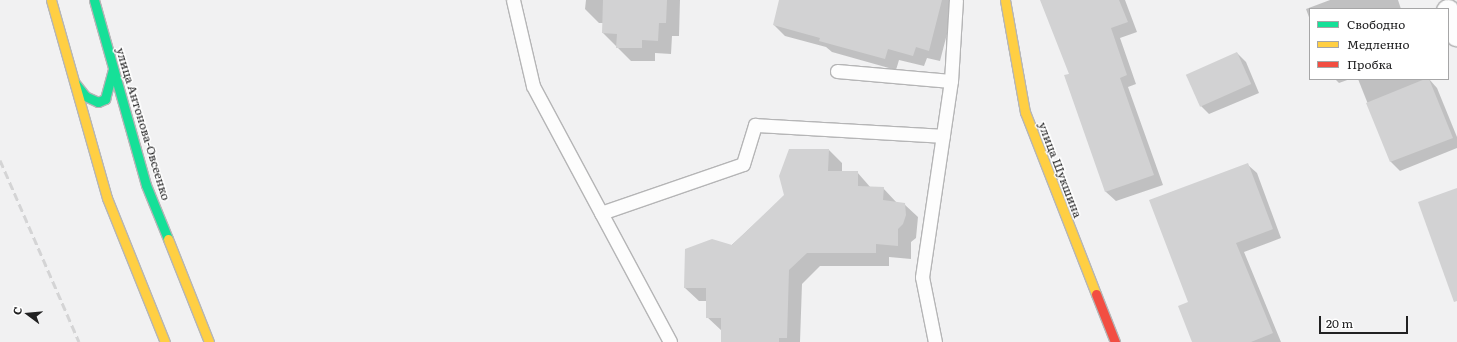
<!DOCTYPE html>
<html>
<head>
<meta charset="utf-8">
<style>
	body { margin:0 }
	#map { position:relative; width:1457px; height:342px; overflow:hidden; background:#f1f1f2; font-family:Literata,serif }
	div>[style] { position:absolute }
	.shadow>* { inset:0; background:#0003 }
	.building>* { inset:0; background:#d2d2d3; transform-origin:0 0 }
	.roads { filter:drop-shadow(1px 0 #b5b5b6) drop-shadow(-1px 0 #b5b5b6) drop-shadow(0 1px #b5b5b6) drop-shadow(0 -1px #b5b5b6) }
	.lane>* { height:13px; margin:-6.5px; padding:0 6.5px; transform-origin:6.5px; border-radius:6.5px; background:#fdfdfd }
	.street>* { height:22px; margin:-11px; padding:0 11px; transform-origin:11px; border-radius:11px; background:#fdfdfd }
	.fast>* { height:9px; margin:-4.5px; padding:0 4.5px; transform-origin:4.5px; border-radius:4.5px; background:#16e098 }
	.slow>* { height:9px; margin:-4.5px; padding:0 4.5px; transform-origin:4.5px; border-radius:4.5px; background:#ffcf43 }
	.jam>* { height:9px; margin:-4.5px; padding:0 4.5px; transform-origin:4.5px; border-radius:4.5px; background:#f24e42 }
	.rail>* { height:3px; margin-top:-1.5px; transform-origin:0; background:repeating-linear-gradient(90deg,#d4d4d5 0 8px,transparent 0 12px) }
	span { translate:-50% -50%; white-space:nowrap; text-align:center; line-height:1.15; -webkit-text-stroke:3px #fff; paint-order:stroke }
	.street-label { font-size:12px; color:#212122 }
	.legend { position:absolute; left:1309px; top:8px; width:140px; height:72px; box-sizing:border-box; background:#fff; border:1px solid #a6a6a7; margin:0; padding:5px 7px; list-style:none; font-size:12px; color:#212122 }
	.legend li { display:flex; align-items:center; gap:8px; height:20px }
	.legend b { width:20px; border:1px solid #a6a6a7 }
	.north { position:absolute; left:8px; top:294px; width:40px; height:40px; -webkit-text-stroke:3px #fff; paint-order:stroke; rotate:286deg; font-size:11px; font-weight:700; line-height:16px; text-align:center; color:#212122 }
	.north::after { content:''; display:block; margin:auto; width:14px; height:18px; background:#212122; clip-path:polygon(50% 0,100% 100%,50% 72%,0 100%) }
	.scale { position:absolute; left:1319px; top:316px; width:89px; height:18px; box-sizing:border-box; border:2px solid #212122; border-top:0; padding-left:5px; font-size:12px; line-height:14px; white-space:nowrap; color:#212122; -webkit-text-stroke:3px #fff; paint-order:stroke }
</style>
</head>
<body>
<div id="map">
	<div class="shadow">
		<div style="clip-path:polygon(586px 0,680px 0,679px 36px,672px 36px,671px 54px,655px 53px,655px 61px,631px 61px,603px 33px,603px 23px,599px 23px,585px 9px)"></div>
		<div style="clip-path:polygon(780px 0,952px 0,955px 3px,940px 61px,927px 58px,924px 66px,899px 60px,896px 70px,832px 52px,826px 47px,785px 36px,774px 25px)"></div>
		<div style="clip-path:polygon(1042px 0,1125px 0,1137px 32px,1120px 38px,1136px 84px,1128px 87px,1163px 185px,1116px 201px,1106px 192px,1065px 76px,1070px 74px)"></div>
		<div style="clip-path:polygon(1330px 0,1398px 0,1401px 9px,1310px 9px,1310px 20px,1306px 9px)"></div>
		<div style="clip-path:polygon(1237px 53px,1246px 62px,1259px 93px,1209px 114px,1200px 105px)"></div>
		<div style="clip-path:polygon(1335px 79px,1350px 79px,1339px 83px)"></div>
		<div style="clip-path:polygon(1358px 79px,1429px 79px,1437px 88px,1457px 137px,1457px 148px,1400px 171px,1391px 162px)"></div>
		<div style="clip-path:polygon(829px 150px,842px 163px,842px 172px,857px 172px,871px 188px,883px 188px,897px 203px,904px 204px,918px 217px,916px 238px,911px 242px,911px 259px,889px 257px,889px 266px,820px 266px,802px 284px,800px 342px,722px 342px,722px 331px,707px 317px,707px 301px,699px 301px,685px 288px,785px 196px)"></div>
		<div style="clip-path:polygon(1248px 165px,1257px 173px,1281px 238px,1244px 252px,1281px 342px,1193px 342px,1189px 303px)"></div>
	</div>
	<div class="building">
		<div style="clip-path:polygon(603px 0,667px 0,666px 23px,659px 23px,658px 41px,642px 40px,642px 48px,616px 48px,617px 34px,602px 33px)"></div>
		<div style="clip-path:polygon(779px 0,942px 0,929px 51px,916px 47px,913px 56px,888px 49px,885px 59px,819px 41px,820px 38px,773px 25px)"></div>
		<div style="clip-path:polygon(1040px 0,1119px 0,1128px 22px,1111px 28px,1127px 75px,1120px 78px,1154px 175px,1105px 192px,1064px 75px,1069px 74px)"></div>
		<div style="left:1237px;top:52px;width:35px;height:56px;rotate:66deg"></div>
		<div style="clip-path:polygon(1425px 79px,1429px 79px,1453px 138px,1390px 162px,1366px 103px)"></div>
		<div style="clip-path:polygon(789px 149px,829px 149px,828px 171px,858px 171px,858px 186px,884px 187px,883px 200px,905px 203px,906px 215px,903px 224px,898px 229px,898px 246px,876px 244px,876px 253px,807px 253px,789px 270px,787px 338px,779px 338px,779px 342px,721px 342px,721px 318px,706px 318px,706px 288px,684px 288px,685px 249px,712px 239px,732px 245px,784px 195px,779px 176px)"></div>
		<div style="clip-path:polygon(1248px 163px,1273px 229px,1236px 243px,1273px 333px,1251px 342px,1192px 342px,1178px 306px,1188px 302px,1149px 200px)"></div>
		<div style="clip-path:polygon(1457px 188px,1457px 301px,1454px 302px,1418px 202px)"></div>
	</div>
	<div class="roads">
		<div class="lane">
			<div style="left:513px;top:0;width:88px;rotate:76.9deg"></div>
			<div style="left:533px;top:86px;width:290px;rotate:61.8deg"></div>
			<div style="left:837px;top:71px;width:114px;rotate:5deg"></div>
			<div style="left:951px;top:81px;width:81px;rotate:-86.5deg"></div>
			<div style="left:601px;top:213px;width:150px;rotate:-19deg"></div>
			<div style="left:743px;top:164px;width:41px;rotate:-72.9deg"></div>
			<div style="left:755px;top:125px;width:188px;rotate:3.3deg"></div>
			<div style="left:935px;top:342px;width:66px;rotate:-101.3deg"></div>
			<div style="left:922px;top:277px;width:198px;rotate:-81.6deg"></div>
		</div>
		<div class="street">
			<div style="left:1448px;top:11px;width:26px;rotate:69deg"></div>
		</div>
		<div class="fast">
			<div style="left:94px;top:0;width:192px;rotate:74.3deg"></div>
			<div style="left:146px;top:185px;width:58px;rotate:67.8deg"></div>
			<div style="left:75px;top:83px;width:16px;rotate:52deg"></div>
			<div style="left:85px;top:96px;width:14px;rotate:25deg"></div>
			<div style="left:98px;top:102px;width:8px;rotate:-23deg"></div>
			<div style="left:105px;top:99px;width:31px;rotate:-75deg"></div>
		</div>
		<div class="slow">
			<div style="left:51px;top:0;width:206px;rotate:74.2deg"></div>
			<div style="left:107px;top:198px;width:155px;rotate:68.1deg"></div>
			<div style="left:1005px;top:0;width:114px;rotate:79.9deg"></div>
			<div style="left:1025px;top:112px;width:195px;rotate:68.7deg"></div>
			<div style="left:168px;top:239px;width:111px;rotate:68.3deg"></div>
		</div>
		<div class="jam">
			<div style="left:1096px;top:294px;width:52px;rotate:68.4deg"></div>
		</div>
	</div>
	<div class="rail">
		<div style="left:0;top:160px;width:198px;rotate:66.5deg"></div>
	</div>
	<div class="street-label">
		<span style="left:143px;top:124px;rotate:73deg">улица Антонова-Овсеенко</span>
		<span style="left:1060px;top:170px;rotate:69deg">улица Шукшина</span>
	</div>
	<ul class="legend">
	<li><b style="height:5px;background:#16e098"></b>Свободно</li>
	<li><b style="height:5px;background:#ffcf43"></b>Медленно</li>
	<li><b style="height:5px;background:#f24e42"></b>Пробка</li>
	</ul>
	<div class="north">С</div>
	<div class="scale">20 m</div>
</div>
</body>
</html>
